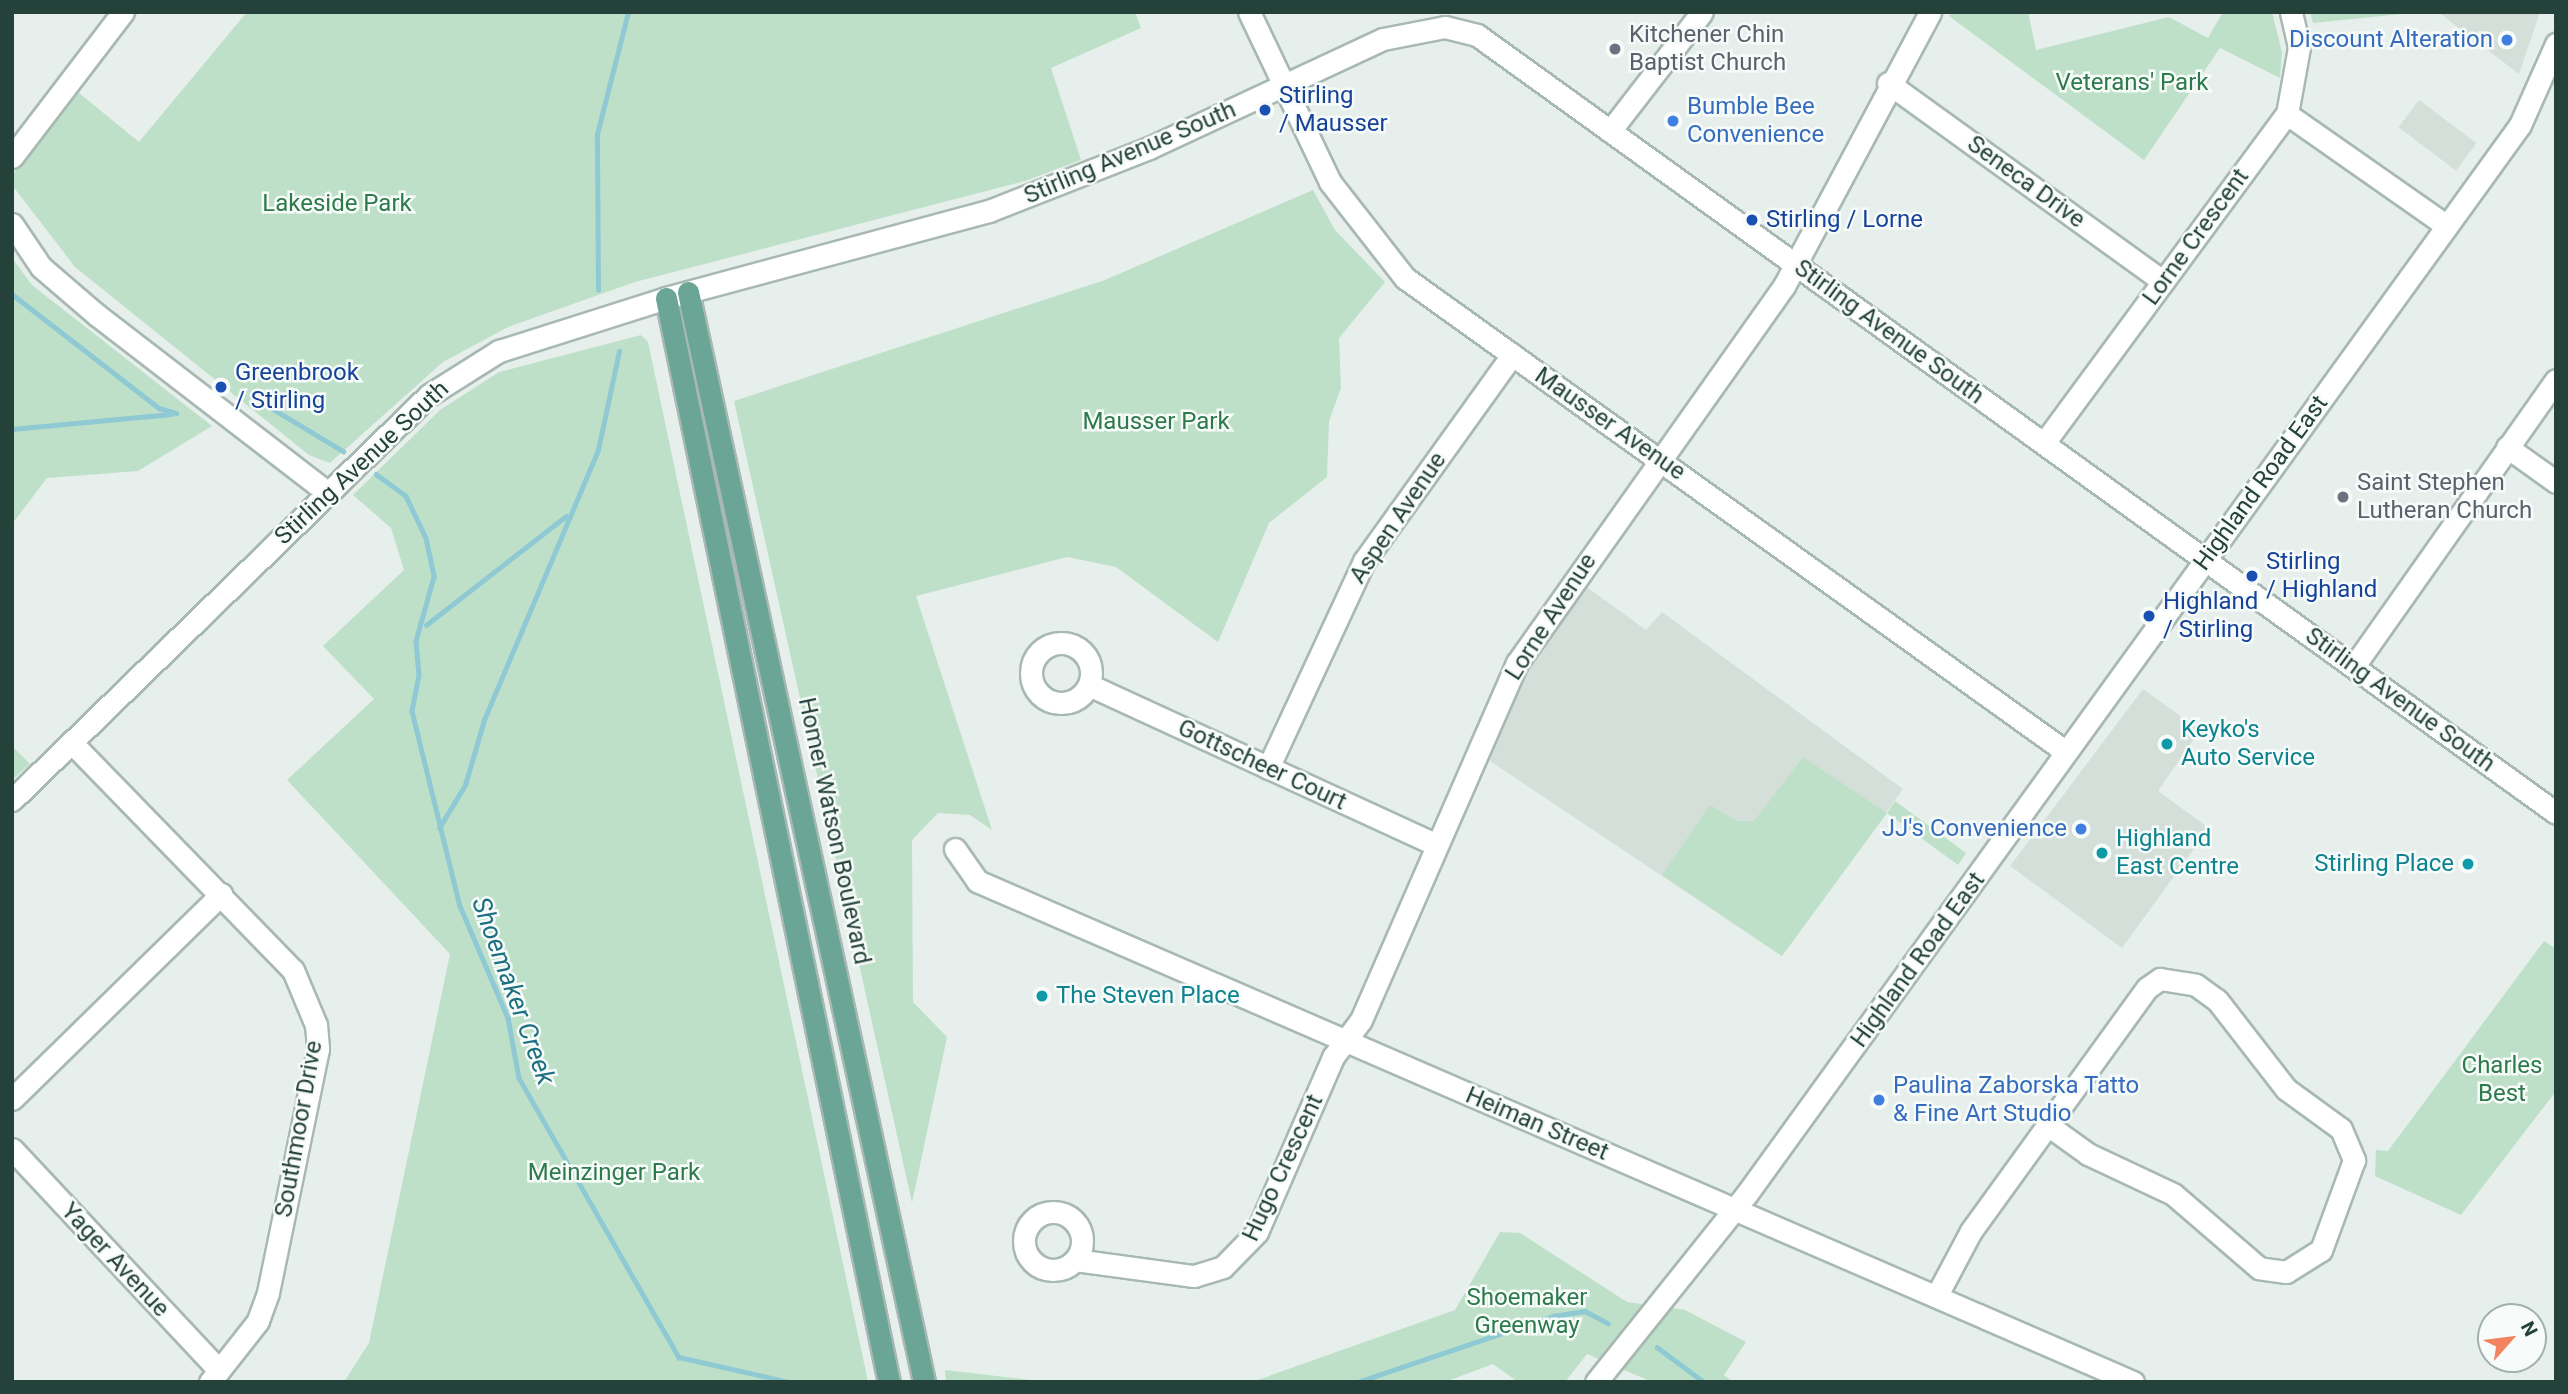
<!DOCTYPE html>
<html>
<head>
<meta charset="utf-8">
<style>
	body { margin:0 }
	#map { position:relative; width:2568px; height:1394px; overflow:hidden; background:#e6efeb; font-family:Roboto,sans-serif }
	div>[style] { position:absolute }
	.built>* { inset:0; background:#d4dfda; transform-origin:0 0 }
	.green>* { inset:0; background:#bfe0c8 }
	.stream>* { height:4.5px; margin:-2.25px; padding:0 2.25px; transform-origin:2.25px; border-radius:2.25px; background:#8ec9d4 }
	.roads { filter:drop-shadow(2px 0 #a8b8b2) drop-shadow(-2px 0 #a8b8b2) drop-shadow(0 2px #a8b8b2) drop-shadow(0 -2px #a8b8b2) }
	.minor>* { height:21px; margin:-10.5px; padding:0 10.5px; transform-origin:10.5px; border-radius:10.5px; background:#fff }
	.minor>.ring { margin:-10.5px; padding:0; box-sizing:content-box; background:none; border:21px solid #fff; border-radius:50% }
	.major>* { height:21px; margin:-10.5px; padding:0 10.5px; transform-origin:10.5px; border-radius:10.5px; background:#6aa596 }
	.dots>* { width:19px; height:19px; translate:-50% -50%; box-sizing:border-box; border:4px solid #f7fbf9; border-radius:50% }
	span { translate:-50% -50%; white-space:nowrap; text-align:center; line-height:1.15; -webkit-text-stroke:5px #f7fbf9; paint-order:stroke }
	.worship-label { font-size:24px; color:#5b616d }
	.left { translate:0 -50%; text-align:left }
	.shop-label { font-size:24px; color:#366cbe }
	.right { translate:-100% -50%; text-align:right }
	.park-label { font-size:24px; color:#2d7a4b }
	.transit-label { font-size:24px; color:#164399 }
	.street-label { font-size:24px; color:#24423a }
	.culture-label { font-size:24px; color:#0d838f }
	.water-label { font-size:26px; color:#1c6f80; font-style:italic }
	.frame { position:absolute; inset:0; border:14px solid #24423a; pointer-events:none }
	.north { position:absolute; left:2477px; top:1303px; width:70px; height:70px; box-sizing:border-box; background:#f7fbf9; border:2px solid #a3b1ad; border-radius:50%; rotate:62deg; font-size:19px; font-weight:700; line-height:28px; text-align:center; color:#24423a }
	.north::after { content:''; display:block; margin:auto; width:24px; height:32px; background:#f4845f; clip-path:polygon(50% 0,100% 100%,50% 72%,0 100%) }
</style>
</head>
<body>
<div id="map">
	<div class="built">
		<div style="clip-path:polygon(2438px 12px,2540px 12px,2519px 74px)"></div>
		<div style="left:2419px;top:100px;width:72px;height:34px;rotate:37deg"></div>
		<div style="clip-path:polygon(1584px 585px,1646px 630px,1662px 612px,1903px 789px,1782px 956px,1484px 757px,1520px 674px)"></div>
		<div style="clip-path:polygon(2143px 689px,2200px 730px,2158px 791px,2209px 828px,2122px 948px,2010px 866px)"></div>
	</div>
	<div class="green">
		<div style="clip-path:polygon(247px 12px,1135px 12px,1141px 28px,1051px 68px,1081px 160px,1025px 181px,635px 282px,508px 327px,443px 362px,330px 463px,309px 455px,75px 267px,12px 185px,12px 176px,73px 88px,139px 142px)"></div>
		<div style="clip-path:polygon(1953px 12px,2028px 12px,2036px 50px,2169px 17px,2208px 38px,2223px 12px,2272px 12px,2282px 52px,2280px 78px,2220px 48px,2144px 160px,1949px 16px)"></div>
		<div style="clip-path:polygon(2310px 12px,2421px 12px,2313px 23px)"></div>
		<div style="clip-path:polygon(1313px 190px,1335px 230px,1385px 282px,1339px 338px,1341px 388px,1329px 421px,1327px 477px,1269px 523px,1218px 642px,1116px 567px,1067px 557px,916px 596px,992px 830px,970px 815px,938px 813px,912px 840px,913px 1002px,947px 1037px,912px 1203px,734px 401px,1105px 280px)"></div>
		<div style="clip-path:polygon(12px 258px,32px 285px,212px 426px,138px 471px,47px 478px,12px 524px)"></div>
		<div style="clip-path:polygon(641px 335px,648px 342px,868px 1382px,344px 1382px,369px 1343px,450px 954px,287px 780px,374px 699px,323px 646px,404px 570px,391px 528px,353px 495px,440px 410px,499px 372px)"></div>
		<div style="clip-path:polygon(12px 746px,30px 764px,12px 780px)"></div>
		<div style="clip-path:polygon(1803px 757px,1887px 813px,1895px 801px,1966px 853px,1958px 865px,1887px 813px,1782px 956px,1662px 875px,1710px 805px,1737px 821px,1754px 821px)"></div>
		<div style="clip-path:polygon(2544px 941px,2556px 949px,2556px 1091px,2461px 1215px,2375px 1176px,2376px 1150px,2388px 1151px)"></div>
		<div style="clip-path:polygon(1500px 1232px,1520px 1233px,1627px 1302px,1685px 1310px,1746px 1342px,1724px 1375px,1733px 1382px,1652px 1382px,1587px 1354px,1565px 1382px,1518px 1382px,1493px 1364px,1445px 1382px,1252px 1382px,1455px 1310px)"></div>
		<div style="clip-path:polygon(945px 1370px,1047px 1382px,946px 1382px)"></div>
	</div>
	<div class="stream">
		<div style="left:598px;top:290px;width:156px;rotate:-90.4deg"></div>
		<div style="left:597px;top:134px;width:126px;rotate:-75.7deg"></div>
		<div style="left:12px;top:294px;width:186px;rotate:37.8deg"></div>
		<div style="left:159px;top:408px;width:18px;rotate:16deg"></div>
		<div style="left:273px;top:409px;width:82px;rotate:31deg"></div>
		<div style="left:12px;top:429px;width:160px;rotate:-5.4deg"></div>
		<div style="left:376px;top:474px;width:37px;rotate:36deg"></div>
		<div style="left:406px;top:496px;width:47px;rotate:64.5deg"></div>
		<div style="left:426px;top:538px;width:40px;rotate:78deg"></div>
		<div style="left:434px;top:577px;width:66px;rotate:105.7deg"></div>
		<div style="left:416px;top:641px;width:34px;rotate:85deg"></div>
		<div style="left:419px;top:675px;width:37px;rotate:101deg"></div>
		<div style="left:412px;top:711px;width:201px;rotate:76.2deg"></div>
		<div style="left:460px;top:906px;width:122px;rotate:66.8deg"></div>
		<div style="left:508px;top:1018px;width:61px;rotate:79.6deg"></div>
		<div style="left:519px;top:1078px;width:322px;rotate:60.2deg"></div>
		<div style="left:679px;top:1357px;width:113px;rotate:12.8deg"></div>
		<div style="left:426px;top:625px;width:177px;rotate:-37.9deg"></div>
		<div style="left:439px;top:828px;width:50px;rotate:-58.8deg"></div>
		<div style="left:465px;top:785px;width:68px;rotate:-73.7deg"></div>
		<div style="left:484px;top:720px;width:293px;rotate:-67.1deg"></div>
		<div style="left:598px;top:450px;width:101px;rotate:-78deg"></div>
		<div style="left:1657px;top:1347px;width:59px;rotate:36.7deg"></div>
		<div style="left:1358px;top:1382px;width:206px;rotate:-18.7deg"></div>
		<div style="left:1553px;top:1316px;width:32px;rotate:-9deg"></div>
		<div style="left:1585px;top:1311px;width:26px;rotate:28deg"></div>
	</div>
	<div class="roads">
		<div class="minor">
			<div style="left:1249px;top:12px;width:188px;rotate:64.5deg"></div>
			<div style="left:1330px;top:182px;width:122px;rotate:52deg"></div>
			<div style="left:1405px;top:278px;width:813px;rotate:35.64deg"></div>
			<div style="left:1888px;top:83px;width:339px;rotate:35.8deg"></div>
			<div style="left:2287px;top:114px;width:195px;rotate:35deg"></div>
			<div style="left:1610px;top:131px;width:150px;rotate:-52.3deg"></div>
			<div style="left:12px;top:157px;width:183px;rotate:-52.6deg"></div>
			<div style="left:12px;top:224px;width:52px;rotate:56deg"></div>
			<div style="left:41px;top:267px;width:74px;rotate:40.6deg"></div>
			<div style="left:97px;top:315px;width:292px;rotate:37.6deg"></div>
			<div style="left:2044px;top:443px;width:409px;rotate:-53.6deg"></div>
			<div style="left:2287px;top:114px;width:68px;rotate:-79.8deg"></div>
			<div style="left:2299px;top:47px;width:36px;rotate:-103deg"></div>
			<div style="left:2507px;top:447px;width:60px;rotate:35.5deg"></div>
			<div class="ring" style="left:1031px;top:643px;width:39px;height:39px"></div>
			<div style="left:2354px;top:666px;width:350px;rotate:-54.8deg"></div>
			<div style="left:1089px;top:685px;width:381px;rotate:24.7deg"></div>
			<div style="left:71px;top:742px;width:318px;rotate:45.8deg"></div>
			<div style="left:293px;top:970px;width:60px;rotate:67.3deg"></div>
			<div style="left:316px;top:1025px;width:24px;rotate:85deg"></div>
			<div style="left:318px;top:1049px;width:249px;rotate:101.6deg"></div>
			<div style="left:268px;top:1293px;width:30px;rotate:110deg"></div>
			<div style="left:258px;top:1321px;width:78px;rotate:128.2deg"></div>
			<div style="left:1268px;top:768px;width:228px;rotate:-65.1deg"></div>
			<div style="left:1364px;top:561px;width:254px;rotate:-54.3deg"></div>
			<div style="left:12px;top:800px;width:581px;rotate:-44.16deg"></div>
			<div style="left:429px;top:395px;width:83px;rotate:-32.2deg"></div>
			<div style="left:499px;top:351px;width:175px;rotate:-17.6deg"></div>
			<div style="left:666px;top:298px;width:335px;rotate:-15.1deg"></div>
			<div style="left:989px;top:211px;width:172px;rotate:-21.5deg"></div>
			<div style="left:1149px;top:148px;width:258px;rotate:-25deg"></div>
			<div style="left:1383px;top:39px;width:63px;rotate:-11deg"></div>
			<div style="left:1445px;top:27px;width:33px;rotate:14deg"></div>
			<div style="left:1477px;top:35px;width:1330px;rotate:35.79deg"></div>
			<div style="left:955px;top:849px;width:39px;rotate:55deg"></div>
			<div style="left:977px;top:881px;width:1260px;rotate:23.43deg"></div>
			<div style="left:12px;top:1099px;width:293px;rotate:-44.4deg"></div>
			<div style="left:12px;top:1149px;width:303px;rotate:46.9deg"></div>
			<div class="ring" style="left:1024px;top:1212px;width:37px;height:37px"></div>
			<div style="left:1075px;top:1260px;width:120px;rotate:7.7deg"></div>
			<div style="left:1194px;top:1276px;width:30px;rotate:-17deg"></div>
			<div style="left:1223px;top:1267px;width:49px;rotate:-45.8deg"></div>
			<div style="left:1257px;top:1232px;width:191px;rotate:-66.5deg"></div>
			<div style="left:1333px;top:1057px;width:46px;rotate:-52.9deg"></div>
			<div style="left:1361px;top:1020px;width:390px;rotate:-66.4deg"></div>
			<div style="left:1517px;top:663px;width:462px;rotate:-54.7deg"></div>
			<div style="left:1784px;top:286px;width:310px;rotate:-61.9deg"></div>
			<div style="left:1937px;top:1295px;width:72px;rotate:-62deg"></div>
			<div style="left:1971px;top:1231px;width:300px;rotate:-54.1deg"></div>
			<div style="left:2147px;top:988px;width:16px;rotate:-35deg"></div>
			<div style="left:2160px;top:979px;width:36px;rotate:9deg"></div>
			<div style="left:2196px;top:985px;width:26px;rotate:36deg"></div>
			<div style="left:2217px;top:1000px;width:113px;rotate:52.2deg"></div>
			<div style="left:2286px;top:1089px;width:68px;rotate:36deg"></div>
			<div style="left:2341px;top:1129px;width:34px;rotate:67deg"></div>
			<div style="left:2354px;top:1160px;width:96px;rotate:110.1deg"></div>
			<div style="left:2321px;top:1250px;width:41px;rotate:147.8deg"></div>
			<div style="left:2286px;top:1272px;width:27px;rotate:-172deg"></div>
			<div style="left:2259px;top:1268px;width:113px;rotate:-139.3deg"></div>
			<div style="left:2173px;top:1194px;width:94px;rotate:-154.8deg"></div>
			<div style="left:2088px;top:1154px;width:48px;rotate:-144.3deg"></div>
			<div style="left:1596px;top:1382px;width:240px;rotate:-51.3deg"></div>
			<div style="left:1746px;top:1195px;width:1321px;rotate:-54.12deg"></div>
			<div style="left:2520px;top:125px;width:89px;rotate:-66deg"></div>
		</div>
		<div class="major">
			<div style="left:688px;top:292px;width:1115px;rotate:77.78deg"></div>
			<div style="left:666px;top:298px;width:1107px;rotate:78.38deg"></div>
		</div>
	</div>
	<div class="dots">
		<div style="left:2507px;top:40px;background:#3f7fe0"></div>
		<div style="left:1615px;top:49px;background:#6b7280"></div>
		<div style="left:1265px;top:110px;background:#1a4fb4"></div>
		<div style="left:1673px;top:121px;background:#3f7fe0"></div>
		<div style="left:1752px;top:220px;background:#1a4fb4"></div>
		<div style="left:221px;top:387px;background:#1a4fb4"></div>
		<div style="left:2343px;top:497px;background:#6b7280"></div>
		<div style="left:2252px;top:576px;background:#1a4fb4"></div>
		<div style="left:2149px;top:616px;background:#1a4fb4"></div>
		<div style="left:2167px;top:744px;background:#0f9aa8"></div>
		<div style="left:2081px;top:829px;background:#3f7fe0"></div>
		<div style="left:2102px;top:853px;background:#0f9aa8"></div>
		<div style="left:2468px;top:864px;background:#0f9aa8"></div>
		<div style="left:1042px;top:996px;background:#0f9aa8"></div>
		<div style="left:1879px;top:1100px;background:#3f7fe0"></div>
	</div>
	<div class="worship-label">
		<span class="left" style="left:1629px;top:49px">Kitchener Chin<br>Baptist Church</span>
		<span class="left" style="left:2357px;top:497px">Saint Stephen<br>Lutheran Church</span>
	</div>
	<div class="shop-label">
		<span class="right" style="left:2493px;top:40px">Discount Alteration</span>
		<span class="left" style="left:1687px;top:121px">Bumble Bee<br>Convenience</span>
		<span class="right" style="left:2067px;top:829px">JJ's Convenience</span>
		<span class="left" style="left:1893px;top:1100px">Paulina Zaborska Tatto<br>&amp; Fine Art Studio</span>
	</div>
	<div class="park-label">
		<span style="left:2132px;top:83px">Veterans' Park</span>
		<span style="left:337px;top:204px">Lakeside Park</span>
		<span style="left:1156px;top:422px">Mausser Park</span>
		<span style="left:2502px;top:1080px">Charles<br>Best</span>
		<span style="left:614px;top:1173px">Meinzinger Park</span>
		<span style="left:1527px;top:1312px">Shoemaker<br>Greenway</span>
	</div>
	<div class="transit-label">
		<span class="left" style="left:1279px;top:110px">Stirling<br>/ Mausser</span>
		<span class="left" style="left:1766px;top:220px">Stirling / Lorne</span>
		<span class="left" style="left:235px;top:387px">Greenbrook<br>/ Stirling</span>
		<span class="left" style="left:2266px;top:576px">Stirling<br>/ Highland</span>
		<span class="left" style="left:2163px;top:616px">Highland<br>/ Stirling</span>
	</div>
	<div class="street-label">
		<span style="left:1130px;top:153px;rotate:-23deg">Stirling Avenue South</span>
		<span style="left:2026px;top:182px;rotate:36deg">Seneca Drive</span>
		<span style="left:2196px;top:237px;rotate:-54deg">Lorne Crescent</span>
		<span style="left:1889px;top:332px;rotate:36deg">Stirling Avenue South</span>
		<span style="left:1610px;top:424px;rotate:35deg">Mausser Avenue</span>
		<span style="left:362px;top:463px;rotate:-43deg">Stirling Avenue South</span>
		<span style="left:2261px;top:483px;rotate:-54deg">Highland Road East</span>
		<span style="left:1398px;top:518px;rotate:-56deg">Aspen Avenue</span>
		<span style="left:1551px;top:617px;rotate:-57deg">Lorne Avenue</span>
		<span style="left:2400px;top:700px;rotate:36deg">Stirling Avenue South</span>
		<span style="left:1262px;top:765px;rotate:25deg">Gottscheer Court</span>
		<span style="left:834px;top:831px;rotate:78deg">Homer Watson Boulevard</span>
		<span style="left:1918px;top:960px;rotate:-54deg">Highland Road East</span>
		<span style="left:1537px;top:1124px;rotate:23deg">Heiman Street</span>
		<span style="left:299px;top:1129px;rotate:-80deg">Southmoor Drive</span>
		<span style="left:1283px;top:1168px;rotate:-65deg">Hugo Crescent</span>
		<span style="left:115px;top:1260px;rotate:47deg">Yager Avenue</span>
	</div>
	<div class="culture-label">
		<span class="left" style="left:2181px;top:744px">Keyko's<br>Auto Service</span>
		<span class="left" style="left:2116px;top:853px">Highland<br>East Centre</span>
		<span class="right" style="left:2454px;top:864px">Stirling Place</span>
		<span class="left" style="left:1056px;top:996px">The Steven Place</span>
	</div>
	<div class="water-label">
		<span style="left:513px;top:991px;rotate:70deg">Shoemaker Creek</span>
	</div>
	<div class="frame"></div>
	<div class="north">N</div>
</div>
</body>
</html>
